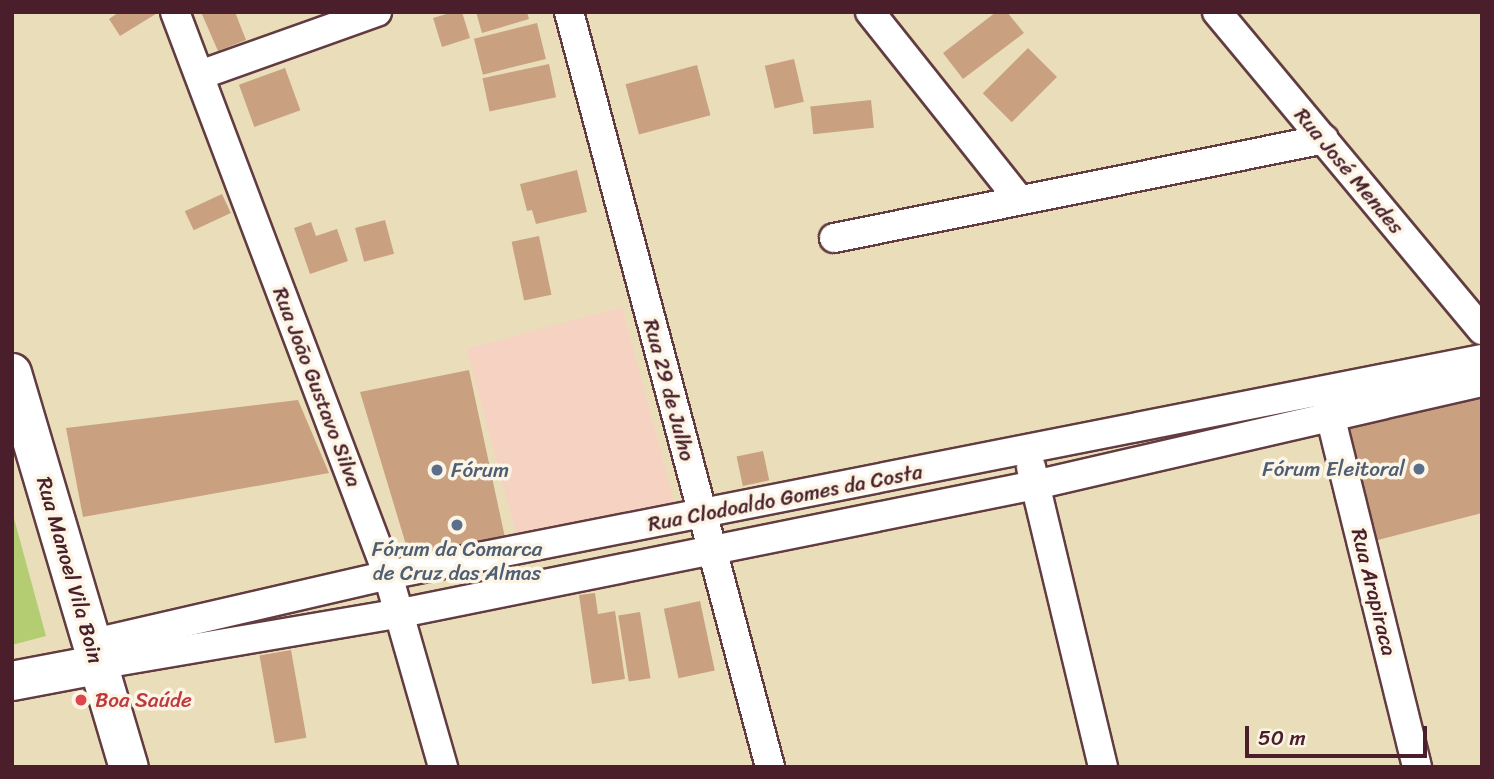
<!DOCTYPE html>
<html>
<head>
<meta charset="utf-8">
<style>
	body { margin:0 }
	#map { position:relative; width:1494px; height:779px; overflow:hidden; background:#eadeba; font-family:Sriracha,sans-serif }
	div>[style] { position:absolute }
	.built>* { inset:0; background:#f5d2c2; transform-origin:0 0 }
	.green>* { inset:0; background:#b5cd72 }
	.building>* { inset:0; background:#c9a181; transform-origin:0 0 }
	.roads { filter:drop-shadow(2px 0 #623c40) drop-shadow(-2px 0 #623c40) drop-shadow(0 2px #623c40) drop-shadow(0 -2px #623c40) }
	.street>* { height:28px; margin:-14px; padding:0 14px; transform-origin:14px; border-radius:14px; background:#fff }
	.secondary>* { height:38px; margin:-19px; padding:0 19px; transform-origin:19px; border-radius:19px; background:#fff }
	.dots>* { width:19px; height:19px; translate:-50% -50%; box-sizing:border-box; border:4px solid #fcf5e5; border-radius:50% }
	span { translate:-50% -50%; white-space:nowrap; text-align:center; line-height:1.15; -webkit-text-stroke:7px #fcf5e5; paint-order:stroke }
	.street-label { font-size:21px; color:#4a1f2b }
	.service-label { font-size:21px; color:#4e5e75 }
	.right { translate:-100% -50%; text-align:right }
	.left { translate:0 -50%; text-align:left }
	.health-label { font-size:21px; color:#be3a42 }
	.frame { position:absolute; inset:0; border:14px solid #4a1f2b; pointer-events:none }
	.scale { position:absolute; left:1245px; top:726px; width:182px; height:32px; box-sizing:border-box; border:4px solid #4a1f2b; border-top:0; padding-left:9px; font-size:21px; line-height:24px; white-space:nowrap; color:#4a1f2b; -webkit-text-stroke:5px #fcf5e5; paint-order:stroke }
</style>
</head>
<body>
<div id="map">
	<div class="built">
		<div style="left:622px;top:307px;width:210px;height:161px;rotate:75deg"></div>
	</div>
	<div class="green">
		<div style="clip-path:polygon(12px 511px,46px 636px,12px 645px)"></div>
	</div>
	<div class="building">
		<div style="clip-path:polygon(119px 12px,159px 12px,120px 36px,109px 19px)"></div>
		<div style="clip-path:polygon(201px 12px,235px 12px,246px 40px,218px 51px)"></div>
		<div style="clip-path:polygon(453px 12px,462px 12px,470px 38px,442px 47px,433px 18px)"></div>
		<div style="clip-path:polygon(476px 12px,527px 12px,529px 19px,482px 33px)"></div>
		<div style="clip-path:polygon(996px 12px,1007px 12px,1024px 33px,963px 79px,943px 53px)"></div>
		<div style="left:537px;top:23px;width:37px;height:65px;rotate:76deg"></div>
		<div style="left:1028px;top:48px;width:41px;height:64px;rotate:45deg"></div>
		<div style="left:794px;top:59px;width:44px;height:30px;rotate:77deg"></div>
		<div style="left:549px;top:64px;width:34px;height:68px;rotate:78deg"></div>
		<div style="left:697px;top:65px;width:52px;height:74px;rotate:75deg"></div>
		<div style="left:285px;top:68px;width:45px;height:49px;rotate:70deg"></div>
		<div style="left:871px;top:100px;width:28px;height:61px;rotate:84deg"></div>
		<div style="clip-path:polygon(577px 170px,587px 212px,536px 224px,532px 210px,527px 211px,520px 184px)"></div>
		<div style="left:222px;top:194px;width:21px;height:41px;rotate:65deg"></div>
		<div style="left:385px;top:220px;width:35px;height:31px;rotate:75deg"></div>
		<div style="clip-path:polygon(311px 222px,316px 236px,337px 229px,348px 261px,310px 274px,294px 228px)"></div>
		<div style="left:539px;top:236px;width:60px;height:28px;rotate:78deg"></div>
		<div style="clip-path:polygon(469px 370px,507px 547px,413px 568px,360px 392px)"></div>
		<div style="clip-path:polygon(1482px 396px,1482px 513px,1374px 541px,1344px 424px)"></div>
		<div style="clip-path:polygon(298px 400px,329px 473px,83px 517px,66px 428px)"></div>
		<div style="left:763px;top:451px;width:30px;height:27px;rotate:78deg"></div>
		<div style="clip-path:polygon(595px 593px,598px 614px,615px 611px,625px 679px,592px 684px,579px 595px)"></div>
		<div style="left:700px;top:601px;width:71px;height:37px;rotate:78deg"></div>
		<div style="left:640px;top:612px;width:67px;height:22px;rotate:81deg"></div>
		<div style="left:291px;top:650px;width:89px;height:32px;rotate:80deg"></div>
	</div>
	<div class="roads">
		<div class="street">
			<div style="left:175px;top:12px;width:602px;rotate:69.28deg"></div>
			<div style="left:388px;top:575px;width:200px;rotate:74deg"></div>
			<div style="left:569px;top:12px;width:781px;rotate:75.09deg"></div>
			<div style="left:870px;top:12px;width:238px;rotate:51.5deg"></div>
			<div style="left:1217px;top:12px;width:414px;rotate:50.2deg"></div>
			<div style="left:200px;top:75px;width:188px;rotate:-19.6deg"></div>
			<div style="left:834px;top:238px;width:500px;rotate:-11.4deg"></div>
			<div style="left:1326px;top:399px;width:379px;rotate:76.1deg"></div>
			<div style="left:1031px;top:467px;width:309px;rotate:76.5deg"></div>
			<div style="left:90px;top:644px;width:306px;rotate:-13deg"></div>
			<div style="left:388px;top:575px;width:1115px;rotate:-11.17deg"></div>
			<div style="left:97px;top:665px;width:308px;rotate:-9.7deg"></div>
			<div style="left:401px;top:613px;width:647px;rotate:-11.41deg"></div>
			<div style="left:1035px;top:485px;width:459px;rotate:-13deg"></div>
		</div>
		<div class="secondary">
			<div style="left:12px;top:373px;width:411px;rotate:73.5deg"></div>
			<div style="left:12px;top:681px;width:86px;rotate:-10.7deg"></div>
		</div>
	</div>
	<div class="dots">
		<div style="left:1419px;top:469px;background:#5c6f8a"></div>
		<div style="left:437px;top:470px;background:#5c6f8a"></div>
		<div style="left:457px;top:525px;background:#5c6f8a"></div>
		<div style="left:81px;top:700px;background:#e0444e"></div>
	</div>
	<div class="street-label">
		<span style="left:1349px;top:171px;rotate:50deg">Rua José Mendes</span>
		<span style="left:317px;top:387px;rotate:69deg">Rua João Gustavo Silva</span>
		<span style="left:669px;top:390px;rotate:75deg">Rua 29 de Julho</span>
		<span style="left:785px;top:498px;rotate:-11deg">Rua Clodoaldo Gomes da Costa</span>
		<span style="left:70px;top:570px;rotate:74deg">Rua Manoel Vila Boin</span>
		<span style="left:1374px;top:592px;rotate:76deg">Rua Arapiraca</span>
	</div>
	<div class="service-label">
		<span class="right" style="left:1405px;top:469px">Fórum Eleitoral</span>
		<span class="left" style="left:451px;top:470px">Fórum</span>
		<span style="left:457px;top:561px">Fórum da Comarca<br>de Cruz das Almas</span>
	</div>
	<div class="health-label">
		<span class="left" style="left:95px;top:700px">Boa Saúde</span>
	</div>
	<div class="frame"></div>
	<div class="scale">50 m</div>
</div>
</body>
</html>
